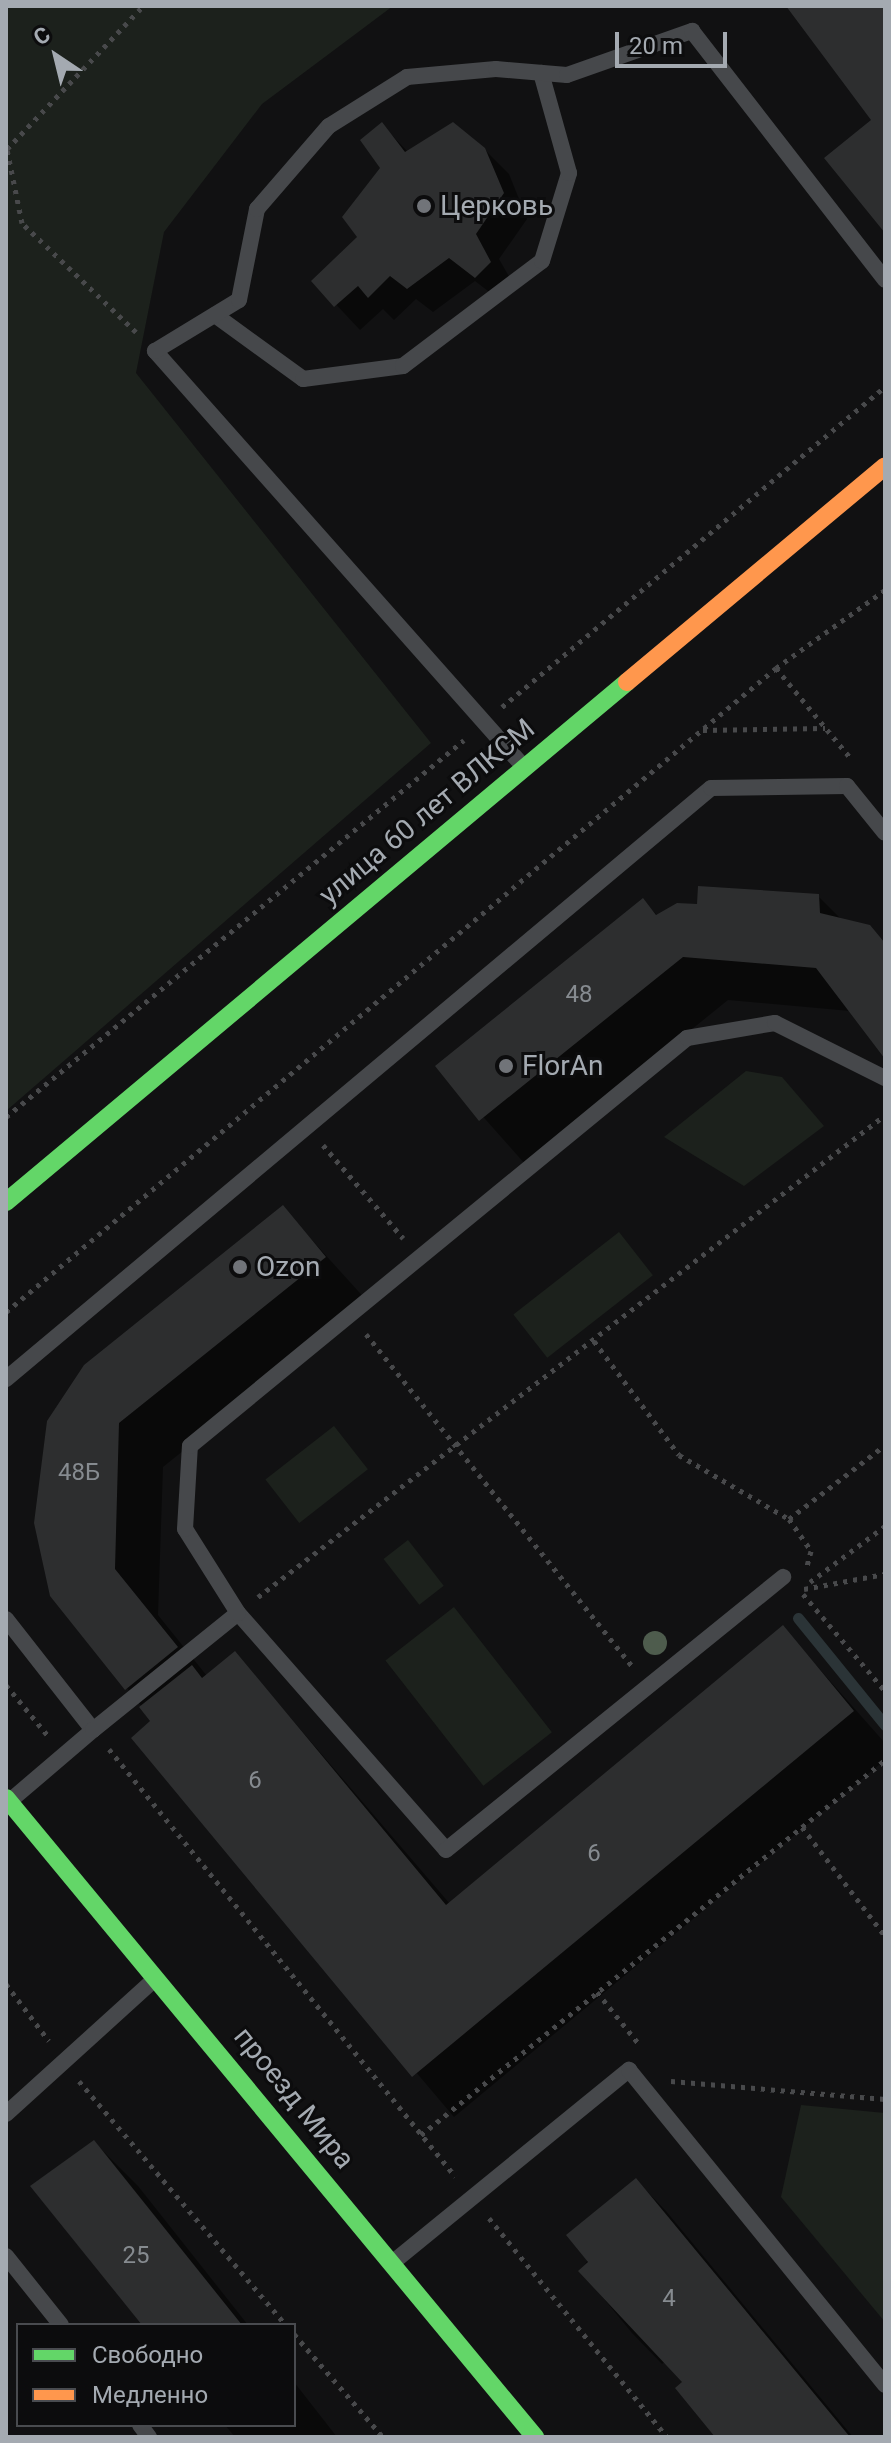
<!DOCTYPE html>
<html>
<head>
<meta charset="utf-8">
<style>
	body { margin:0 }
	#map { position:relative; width:891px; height:2443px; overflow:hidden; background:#111112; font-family:Roboto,sans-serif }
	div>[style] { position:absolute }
	.green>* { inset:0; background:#1c211c; transform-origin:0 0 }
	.shadow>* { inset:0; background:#0007 }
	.stream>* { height:11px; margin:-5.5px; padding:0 5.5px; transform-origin:5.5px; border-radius:5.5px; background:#2b3437 }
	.building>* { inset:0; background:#2d2e2f }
	.path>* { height:5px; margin-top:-2.5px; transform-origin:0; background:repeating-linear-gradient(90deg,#48494b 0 4px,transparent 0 10px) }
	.lane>* { height:16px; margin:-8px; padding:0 8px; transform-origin:8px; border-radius:8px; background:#46484b }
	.fast>* { height:18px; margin:-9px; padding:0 9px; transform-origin:9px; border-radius:9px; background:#63d668 }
	.slow>* { height:18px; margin:-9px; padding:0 9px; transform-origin:9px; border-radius:9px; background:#ff974d }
	.trees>* { width:24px; height:24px; margin:-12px; border-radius:50%; background:#4e5c4d }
	.dots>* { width:22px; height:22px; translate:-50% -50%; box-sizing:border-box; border:4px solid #0c0c0d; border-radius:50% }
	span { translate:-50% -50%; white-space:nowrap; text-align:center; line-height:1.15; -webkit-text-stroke:6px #0c0c0d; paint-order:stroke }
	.number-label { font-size:24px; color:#868b90 }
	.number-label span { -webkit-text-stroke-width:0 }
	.poi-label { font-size:28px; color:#a4aab1 }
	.left { translate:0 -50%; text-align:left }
	.street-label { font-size:28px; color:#a4aab1 }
	.frame { position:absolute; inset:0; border:8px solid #a4aab1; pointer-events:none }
	.legend { position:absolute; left:16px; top:2323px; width:280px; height:104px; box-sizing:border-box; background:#0c0c0d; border:2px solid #494b4f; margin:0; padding:10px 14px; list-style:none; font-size:24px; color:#a4aab1 }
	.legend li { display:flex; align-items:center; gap:16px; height:40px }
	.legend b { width:40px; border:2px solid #494b4f }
	.north { position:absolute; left:16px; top:16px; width:80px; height:80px; -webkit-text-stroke:6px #0c0c0d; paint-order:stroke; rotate:325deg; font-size:22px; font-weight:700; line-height:32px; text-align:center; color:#a4aab1 }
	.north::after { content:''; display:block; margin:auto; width:28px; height:36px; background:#a4aab1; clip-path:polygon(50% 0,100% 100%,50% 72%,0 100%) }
	.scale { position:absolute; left:615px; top:32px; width:112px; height:36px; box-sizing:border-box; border:4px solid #a4aab1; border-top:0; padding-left:10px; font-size:24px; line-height:28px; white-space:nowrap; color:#a4aab1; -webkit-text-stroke:6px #0c0c0d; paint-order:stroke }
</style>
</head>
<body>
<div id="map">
	<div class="green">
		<div style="clip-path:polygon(6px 6px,393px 6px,262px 104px,164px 232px,136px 373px,431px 743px,6px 1111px)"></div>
		<div style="clip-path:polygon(746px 1071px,782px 1077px,824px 1126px,744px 1186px,664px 1137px)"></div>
		<div style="left:619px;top:1232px;width:55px;height:134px;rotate:52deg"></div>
		<div style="left:334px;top:1426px;width:55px;height:87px;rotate:52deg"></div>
		<div style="left:408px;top:1540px;width:58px;height:31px;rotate:52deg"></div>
		<div style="left:454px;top:1607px;width:159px;height:87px;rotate:52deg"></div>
		<div style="clip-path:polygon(801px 2105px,885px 2113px,885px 2322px,781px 2197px)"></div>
	</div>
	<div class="shadow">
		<div style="clip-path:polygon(382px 125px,409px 153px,484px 149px,509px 174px,527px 219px,499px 259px,515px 287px,501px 301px,475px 281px,433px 312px,416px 299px,394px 320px,383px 309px,360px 330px,314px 281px,360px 237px,383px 168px)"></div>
		<div style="clip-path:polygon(818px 896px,842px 920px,869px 927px,885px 942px,885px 1054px,850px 1011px,728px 1000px,525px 1164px,438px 1066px,643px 901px,658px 916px)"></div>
		<div style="clip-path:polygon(283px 1208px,368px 1302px,163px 1467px,158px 1615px,207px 1676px,235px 1653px,450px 1904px,783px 1628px,885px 1743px,885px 1760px,454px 2117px,133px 1738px,153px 1721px,127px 1688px,36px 1523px)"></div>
		<div style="clip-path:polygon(94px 2142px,138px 2186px,248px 2325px,144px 2325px)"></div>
		<div style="clip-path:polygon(636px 2180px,666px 2211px,853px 2437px,721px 2437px,667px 2360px,662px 2364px,632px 2333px,581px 2271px)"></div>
		<div style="clip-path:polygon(294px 2382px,337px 2437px,235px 2437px,225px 2425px,294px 2425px)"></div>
	</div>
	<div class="stream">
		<div style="left:798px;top:1618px;width:138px;rotate:50.9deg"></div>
	</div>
	<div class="building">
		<div style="clip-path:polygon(786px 6px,885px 6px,885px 233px,824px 158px,871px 120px)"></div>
		<div style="clip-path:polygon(382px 122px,405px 152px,453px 122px,485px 148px,504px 193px,476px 234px,491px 262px,475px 278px,449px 258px,407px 289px,390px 276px,368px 298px,358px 286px,334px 307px,311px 281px,357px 237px,342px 217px,380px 168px,360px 140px)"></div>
		<div style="clip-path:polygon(698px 886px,819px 894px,820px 913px,870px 925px,885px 943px,885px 1059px,816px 968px,683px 957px,479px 1121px,435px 1066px,643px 898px,656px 915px,677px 903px,697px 904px)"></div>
		<div style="clip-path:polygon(283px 1205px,326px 1257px,119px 1423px,115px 1569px,178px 1647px,125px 1690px,50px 1596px,34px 1523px,47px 1421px,84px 1365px)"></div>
		<div style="clip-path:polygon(783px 1625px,854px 1711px,412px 2077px,131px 1738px,150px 1721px,139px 1707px,192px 1665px,202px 1678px,235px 1651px,446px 1905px)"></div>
		<div style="clip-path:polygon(94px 2140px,242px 2325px,142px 2325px,30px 2186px)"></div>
		<div style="clip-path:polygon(636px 2178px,850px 2437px,715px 2437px,675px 2388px,682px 2382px,578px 2271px,588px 2262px,566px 2235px)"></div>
	</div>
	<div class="path">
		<div style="left:136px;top:332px;width:158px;rotate:-136.3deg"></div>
		<div style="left:22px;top:223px;width:76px;rotate:-101.5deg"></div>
		<div style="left:7px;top:149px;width:197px;rotate:-46.4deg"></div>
		<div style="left:776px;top:668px;width:119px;rotate:50.4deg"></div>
		<div style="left:502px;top:707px;width:499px;rotate:-39.9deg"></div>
		<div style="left:703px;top:730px;width:122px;rotate:-0.9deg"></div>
		<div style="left:6px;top:1117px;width:593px;rotate:-39.46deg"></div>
		<div style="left:323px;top:1145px;width:123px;rotate:49.3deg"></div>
		<div style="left:6px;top:1312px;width:1004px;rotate:-39.91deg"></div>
		<div style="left:776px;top:668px;width:134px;rotate:-35.6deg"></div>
		<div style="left:366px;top:1334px;width:425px;rotate:51.3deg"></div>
		<div style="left:594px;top:1341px;width:142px;rotate:53.3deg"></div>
		<div style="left:679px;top:1455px;width:127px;rotate:30.2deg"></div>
		<div style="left:789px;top:1519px;width:39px;rotate:55deg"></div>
		<div style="left:811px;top:1551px;width:16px;rotate:105deg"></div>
		<div style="left:789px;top:1519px;width:121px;rotate:-37.6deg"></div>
		<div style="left:810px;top:1582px;width:94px;rotate:-36.7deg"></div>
		<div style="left:804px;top:1589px;width:82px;rotate:-10.5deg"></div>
		<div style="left:803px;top:1594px;width:127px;rotate:49.8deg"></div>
		<div style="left:258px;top:1597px;width:791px;rotate:-37.55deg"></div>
		<div style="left:6px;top:1685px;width:67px;rotate:50.4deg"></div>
		<div style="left:109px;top:1749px;width:550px;rotate:50.98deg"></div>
		<div style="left:802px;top:1827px;width:137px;rotate:52.7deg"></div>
		<div style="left:6px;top:1984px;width:71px;rotate:53deg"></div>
		<div style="left:597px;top:1992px;width:67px;rotate:51.1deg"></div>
		<div style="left:79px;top:2081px;width:320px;rotate:49.7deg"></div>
		<div style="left:671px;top:2081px;width:215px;rotate:4.8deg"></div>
		<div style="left:421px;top:2135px;width:597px;rotate:-38.94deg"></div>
		<div style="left:489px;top:2218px;width:282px;rotate:50.9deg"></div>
		<div style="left:294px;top:2334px;width:136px;rotate:49.2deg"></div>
	</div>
	<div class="lane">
		<div style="left:215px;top:315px;width:109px;rotate:36deg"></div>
		<div style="left:303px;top:379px;width:101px;rotate:-7.4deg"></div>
		<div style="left:403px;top:366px;width:174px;rotate:-37.1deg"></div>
		<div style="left:542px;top:261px;width:92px;rotate:-72.9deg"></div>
		<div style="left:569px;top:173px;width:104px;rotate:-105.6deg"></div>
		<div style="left:523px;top:766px;width:555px;rotate:-131.56deg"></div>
		<div style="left:155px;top:351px;width:98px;rotate:-31.3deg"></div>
		<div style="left:239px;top:300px;width:93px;rotate:-78.8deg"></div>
		<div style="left:257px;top:209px;width:110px;rotate:-49.1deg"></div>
		<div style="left:329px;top:126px;width:92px;rotate:-32.1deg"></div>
		<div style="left:407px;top:77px;width:89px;rotate:-5.1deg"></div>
		<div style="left:496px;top:69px;width:71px;rotate:4.8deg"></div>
		<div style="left:567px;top:75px;width:133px;rotate:-19.4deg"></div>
		<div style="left:692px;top:31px;width:315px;rotate:52.2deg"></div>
		<div style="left:6px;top:1379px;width:920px;rotate:-39.97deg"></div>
		<div style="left:711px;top:788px;width:136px;rotate:-0.8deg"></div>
		<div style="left:847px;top:786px;width:60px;rotate:51deg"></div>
		<div style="left:238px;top:1613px;width:315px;rotate:48.7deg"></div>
		<div style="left:446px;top:1850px;width:434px;rotate:-39deg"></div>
		<div style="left:6px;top:1619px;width:141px;rotate:51.9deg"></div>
		<div style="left:93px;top:1730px;width:109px;rotate:139.5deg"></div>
		<div style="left:93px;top:1730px;width:186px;rotate:-38.9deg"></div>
		<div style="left:238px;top:1613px;width:99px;rotate:-122.2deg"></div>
		<div style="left:185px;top:1529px;width:83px;rotate:-86.6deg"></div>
		<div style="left:190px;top:1446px;width:643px;rotate:-39.38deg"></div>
		<div style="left:687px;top:1038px;width:89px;rotate:-9.7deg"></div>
		<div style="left:775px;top:1023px;width:123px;rotate:26.6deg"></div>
		<div style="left:6px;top:2114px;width:200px;rotate:-42.2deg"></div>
		<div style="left:6px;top:2256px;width:88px;rotate:51.4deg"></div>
		<div style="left:392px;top:2263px;width:306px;rotate:-39.2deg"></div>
		<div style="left:629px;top:2070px;width:406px;rotate:50.9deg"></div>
		<div style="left:140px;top:2425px;width:15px;rotate:53deg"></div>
	</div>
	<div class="fast">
		<div style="left:6px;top:1202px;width:810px;rotate:-39.94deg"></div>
		<div style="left:6px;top:1798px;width:830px;rotate:50.38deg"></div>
	</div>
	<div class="slow">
		<div style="left:627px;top:682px;width:336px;rotate:-39.9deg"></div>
	</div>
	<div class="trees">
		<div style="left:655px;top:1643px"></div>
	</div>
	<div class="dots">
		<div style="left:424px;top:206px;background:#717479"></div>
		<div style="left:506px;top:1066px;background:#717479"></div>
		<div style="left:240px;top:1267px;background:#717479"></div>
	</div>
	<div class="number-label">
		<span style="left:579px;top:995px">48</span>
		<span style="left:79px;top:1473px">48Б</span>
		<span style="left:255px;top:1781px">6</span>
		<span style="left:594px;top:1854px">6</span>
		<span style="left:136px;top:2256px">25</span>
		<span style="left:669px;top:2299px">4</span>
	</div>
	<div class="poi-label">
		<span class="left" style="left:440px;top:206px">Церковь</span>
		<span class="left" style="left:522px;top:1066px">FlorAn</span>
		<span class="left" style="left:256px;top:1267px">Ozon</span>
	</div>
	<div class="street-label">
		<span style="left:427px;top:812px;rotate:-40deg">улица 60 лет ВЛКСМ</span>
		<span style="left:294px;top:2098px;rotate:51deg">проезд Мира</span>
	</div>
	<div class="frame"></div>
	<ul class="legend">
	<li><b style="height:10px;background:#63d668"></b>Свободно</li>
	<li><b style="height:10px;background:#ff974d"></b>Медленно</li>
	</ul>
	<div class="north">С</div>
	<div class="scale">20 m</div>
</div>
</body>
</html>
